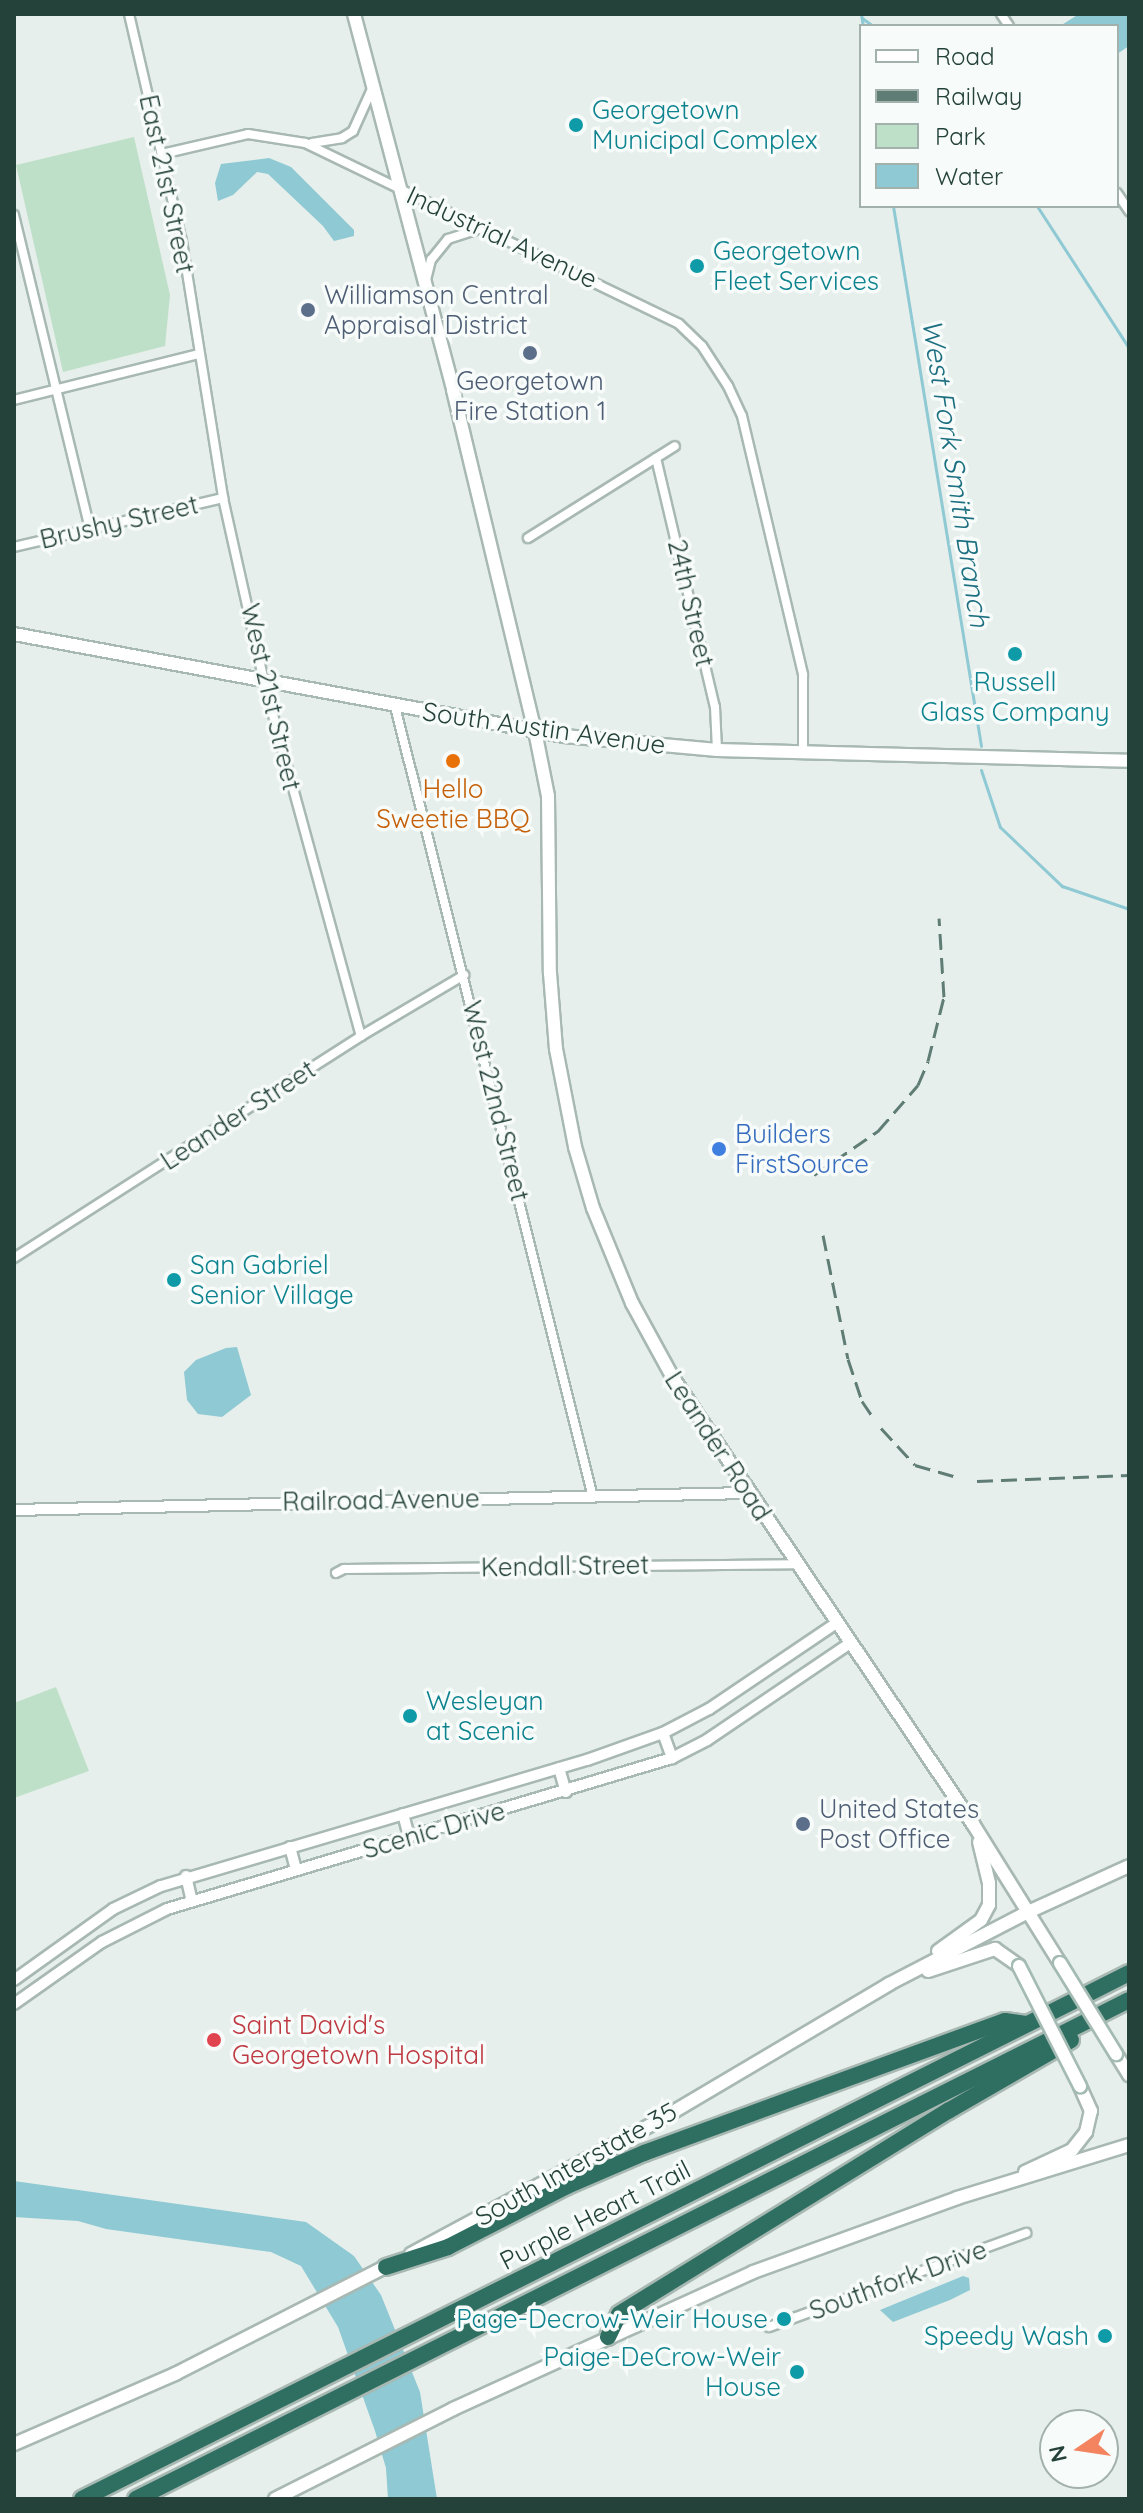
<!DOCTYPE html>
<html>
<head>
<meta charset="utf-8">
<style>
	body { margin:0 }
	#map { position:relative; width:1143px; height:2513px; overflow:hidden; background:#e6efeb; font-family:Quicksand,sans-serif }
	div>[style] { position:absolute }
	.green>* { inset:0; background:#bfe0c8 }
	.water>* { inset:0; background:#8ec9d4 }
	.stream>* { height:3px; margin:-1.5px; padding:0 1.5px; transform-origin:1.5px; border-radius:1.5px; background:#8ec9d4 }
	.roads { filter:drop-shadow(2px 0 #a8b8b2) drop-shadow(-2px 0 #a8b8b2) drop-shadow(0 2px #a8b8b2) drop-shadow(0 -2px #a8b8b2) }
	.minor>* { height:8px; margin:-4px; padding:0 4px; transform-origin:4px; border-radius:4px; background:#fff }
	.tertiary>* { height:10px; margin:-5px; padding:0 5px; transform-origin:5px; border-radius:5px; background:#fff }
	.secondary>* { height:12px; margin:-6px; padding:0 6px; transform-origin:6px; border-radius:6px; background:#fff }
	.motorway>* { height:16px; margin:-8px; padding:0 8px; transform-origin:8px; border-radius:8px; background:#2f6f62 }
	.rail>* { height:3px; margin-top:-1.5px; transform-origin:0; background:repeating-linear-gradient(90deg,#5f7d75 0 16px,transparent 0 24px) }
	.bridges { filter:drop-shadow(2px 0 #a4bbb3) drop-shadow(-2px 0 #a4bbb3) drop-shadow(0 2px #a4bbb3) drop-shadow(0 -2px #a4bbb3) }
	.secondary-bridge>* { height:12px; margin:-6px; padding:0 6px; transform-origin:6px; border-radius:6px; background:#fff }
	.dots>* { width:22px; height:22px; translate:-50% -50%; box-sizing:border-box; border:4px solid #f7fbf9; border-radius:50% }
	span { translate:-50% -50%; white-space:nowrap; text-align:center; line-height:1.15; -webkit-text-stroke:7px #f7fbf9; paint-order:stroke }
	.culture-label { font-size:26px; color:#0d838f }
	.left { translate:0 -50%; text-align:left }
	.right { translate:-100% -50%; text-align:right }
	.street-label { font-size:26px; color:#24423a }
	.service-label { font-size:26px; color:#4e5e75 }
	.food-label { font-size:26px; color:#c56008 }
	.shop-label { font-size:26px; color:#366cbe }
	.health-label { font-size:26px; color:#be3a42 }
	.water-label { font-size:28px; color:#1c6f80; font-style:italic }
	.frame { position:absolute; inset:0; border:16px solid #24423a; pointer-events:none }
	.legend { position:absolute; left:859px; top:24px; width:260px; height:184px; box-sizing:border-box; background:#f7fbf9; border:2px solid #a3b1ad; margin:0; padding:10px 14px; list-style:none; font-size:24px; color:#24423a }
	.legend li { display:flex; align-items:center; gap:16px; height:40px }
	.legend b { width:40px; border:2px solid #a3b1ad }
	.north { position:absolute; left:1039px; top:2409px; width:80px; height:80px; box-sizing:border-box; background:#f7fbf9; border:2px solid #a3b1ad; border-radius:50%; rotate:257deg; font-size:22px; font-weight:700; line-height:32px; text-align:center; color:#24423a }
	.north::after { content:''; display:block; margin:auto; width:28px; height:36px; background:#f4845f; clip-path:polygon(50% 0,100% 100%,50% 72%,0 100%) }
</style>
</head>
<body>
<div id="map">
	<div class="green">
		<div style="clip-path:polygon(134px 137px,170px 295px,165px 346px,63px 372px,16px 165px)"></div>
		<div style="clip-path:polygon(56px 1687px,89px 1771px,14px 1798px,14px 1703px)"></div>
	</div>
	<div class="water">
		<div style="clip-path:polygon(1079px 14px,1129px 14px,1129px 46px,1117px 54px,1117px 26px,1060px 26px)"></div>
		<div style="clip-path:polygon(269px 158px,291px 167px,354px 230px,354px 236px,334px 241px,323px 226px,268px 174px,257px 172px,233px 195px,218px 201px,215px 183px,221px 164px)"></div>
		<div style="clip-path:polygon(237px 1347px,251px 1395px,222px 1417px,198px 1414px,187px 1400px,184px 1372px,196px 1360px,226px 1348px)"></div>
		<div style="clip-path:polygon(14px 2181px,306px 2222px,354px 2256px,381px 2295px,420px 2392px,437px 2499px,388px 2499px,386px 2468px,375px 2431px,338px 2327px,301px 2266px,271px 2252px,106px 2229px,78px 2221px,14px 2217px)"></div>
		<div style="clip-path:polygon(963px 2276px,969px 2278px,970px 2290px,950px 2300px,893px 2322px,880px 2310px)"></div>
	</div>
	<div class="stream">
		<div style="left:861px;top:14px;width:12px;rotate:81deg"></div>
		<div style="left:862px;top:18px;width:14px;rotate:36deg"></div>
		<div style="left:893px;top:206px;width:547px;rotate:80.74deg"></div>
		<div style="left:1037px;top:206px;width:169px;rotate:57.1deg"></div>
		<div style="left:981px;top:770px;width:60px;rotate:71.6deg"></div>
		<div style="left:1000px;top:827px;width:86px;rotate:43.6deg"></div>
		<div style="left:1062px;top:886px;width:71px;rotate:18.9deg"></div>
	</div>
	<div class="roads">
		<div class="minor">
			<div style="left:129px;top:14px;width:233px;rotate:76.9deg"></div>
			<div style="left:182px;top:241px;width:260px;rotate:80.9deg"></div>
			<div style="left:223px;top:498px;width:189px;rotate:77.4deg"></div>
			<div style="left:264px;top:682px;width:367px;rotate:74.7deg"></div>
			<div style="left:1001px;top:14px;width:14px;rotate:56deg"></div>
			<div style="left:312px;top:143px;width:30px;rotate:-9deg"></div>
			<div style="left:342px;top:138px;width:13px;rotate:-32deg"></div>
			<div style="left:353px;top:131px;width:46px;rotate:-65.7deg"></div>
			<div style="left:162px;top:154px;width:88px;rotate:-13.1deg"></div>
			<div style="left:248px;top:134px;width:58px;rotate:9deg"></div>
			<div style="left:305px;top:143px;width:415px;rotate:25.8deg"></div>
			<div style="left:679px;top:324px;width:32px;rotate:44deg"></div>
			<div style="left:702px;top:346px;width:48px;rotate:57deg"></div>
			<div style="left:728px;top:386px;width:33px;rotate:65deg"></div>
			<div style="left:742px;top:416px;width:266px;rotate:76.7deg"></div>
			<div style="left:803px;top:675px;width:76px;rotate:90deg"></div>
			<div style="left:1117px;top:193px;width:22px;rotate:56deg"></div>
			<div style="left:14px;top:215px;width:323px;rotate:76.4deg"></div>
			<div style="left:426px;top:280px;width:21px;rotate:-76deg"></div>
			<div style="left:431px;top:260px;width:27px;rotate:-51deg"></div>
			<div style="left:448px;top:239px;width:35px;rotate:-18deg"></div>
			<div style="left:14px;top:400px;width:190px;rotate:-14deg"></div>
			<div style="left:656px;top:458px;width:256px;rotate:76.7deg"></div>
			<div style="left:715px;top:707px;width:43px;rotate:87.3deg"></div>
			<div style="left:528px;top:538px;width:173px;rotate:-32deg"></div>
			<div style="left:14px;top:547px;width:215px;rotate:-13.2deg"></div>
			<div style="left:395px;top:706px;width:815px;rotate:75.95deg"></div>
			<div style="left:14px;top:1258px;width:412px;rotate:-32.6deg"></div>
			<div style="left:361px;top:1036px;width:120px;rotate:-30.6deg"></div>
			<div style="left:336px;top:1573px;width:9px;rotate:-27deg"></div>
			<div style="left:344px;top:1569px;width:451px;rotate:-0.6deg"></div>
			<div style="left:769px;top:2327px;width:274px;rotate:-20.1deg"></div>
		</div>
		<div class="tertiary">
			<div style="left:14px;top:1510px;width:734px;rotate:-1.33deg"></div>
			<div style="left:663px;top:1733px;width:27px;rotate:70deg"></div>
			<div style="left:559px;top:1768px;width:25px;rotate:74deg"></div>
			<div style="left:403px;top:1814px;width:24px;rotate:75deg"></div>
			<div style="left:290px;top:1847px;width:24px;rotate:75deg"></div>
			<div style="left:186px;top:1876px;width:26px;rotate:77deg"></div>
			<div style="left:14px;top:1980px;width:122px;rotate:-35.6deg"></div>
			<div style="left:113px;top:1909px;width:53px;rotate:-25.6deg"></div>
			<div style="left:161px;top:1886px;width:444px;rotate:-16.5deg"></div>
			<div style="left:587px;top:1760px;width:81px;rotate:-19.6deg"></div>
			<div style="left:663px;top:1733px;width:52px;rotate:-27.6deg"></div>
			<div style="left:709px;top:1709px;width:152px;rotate:-34deg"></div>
			<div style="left:14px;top:2004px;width:108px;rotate:-35.2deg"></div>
			<div style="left:102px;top:1942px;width:73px;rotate:-26.9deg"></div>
			<div style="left:167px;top:1909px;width:527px;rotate:-16.65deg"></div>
			<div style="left:672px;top:1758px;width:39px;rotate:-27deg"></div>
			<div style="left:707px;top:1740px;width:171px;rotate:-34.1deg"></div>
		</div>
		<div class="secondary">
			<div style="left:354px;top:14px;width:389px;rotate:75.2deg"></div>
			<div style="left:453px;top:390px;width:351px;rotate:76.5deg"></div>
			<div style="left:535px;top:731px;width:66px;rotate:78.7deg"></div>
			<div style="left:548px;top:796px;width:177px;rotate:89.4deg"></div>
			<div style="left:550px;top:973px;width:76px;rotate:85.5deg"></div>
			<div style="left:556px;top:1049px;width:100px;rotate:79deg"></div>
			<div style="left:575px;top:1147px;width:64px;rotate:73.6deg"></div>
			<div style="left:593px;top:1208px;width:103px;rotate:67.7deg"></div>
			<div style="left:632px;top:1303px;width:85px;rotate:61.3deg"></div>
			<div style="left:673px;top:1378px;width:538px;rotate:56.07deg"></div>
			<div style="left:973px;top:1824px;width:164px;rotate:58deg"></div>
			<div style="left:14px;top:634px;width:559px;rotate:10.51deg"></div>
			<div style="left:564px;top:736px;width:154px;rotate:5.2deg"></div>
			<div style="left:717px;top:750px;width:412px;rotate:1.5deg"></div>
			<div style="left:938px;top:1951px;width:53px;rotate:-35.8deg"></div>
			<div style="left:981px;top:1920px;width:17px;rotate:-62deg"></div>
			<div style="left:989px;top:1905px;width:22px;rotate:-90deg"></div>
			<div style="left:989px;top:1883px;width:42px;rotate:-103.7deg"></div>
			<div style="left:928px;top:1971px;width:71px;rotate:-18.2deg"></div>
			<div style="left:995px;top:1949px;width:29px;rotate:35deg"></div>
			<div style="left:1116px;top:2054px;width:25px;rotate:58deg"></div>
			<div style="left:1025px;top:2172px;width:52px;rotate:-25.1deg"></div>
			<div style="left:1072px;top:2150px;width:23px;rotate:-52deg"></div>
			<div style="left:1086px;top:2132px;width:22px;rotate:-77deg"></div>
			<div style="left:1091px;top:2111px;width:27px;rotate:-114deg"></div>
			<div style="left:411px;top:2254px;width:278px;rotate:-28.3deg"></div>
			<div style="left:656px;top:2122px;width:271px;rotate:-30.6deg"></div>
			<div style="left:889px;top:1984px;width:154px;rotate:-27.4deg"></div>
			<div style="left:1026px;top:1913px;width:113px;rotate:-24.5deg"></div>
			<div style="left:14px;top:2444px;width:176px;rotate:-23.5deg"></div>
			<div style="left:175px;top:2374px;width:242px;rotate:-27deg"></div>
			<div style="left:275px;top:2499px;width:199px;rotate:-26.8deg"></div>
			<div style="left:453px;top:2409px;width:330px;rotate:-24.5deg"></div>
			<div style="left:753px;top:2272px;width:217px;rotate:-19.9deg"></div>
			<div style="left:957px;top:2198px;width:180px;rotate:-17.1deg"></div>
		</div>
		<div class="motorway">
			<div style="left:386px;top:2267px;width:65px;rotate:-17.9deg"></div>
			<div style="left:448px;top:2247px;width:134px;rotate:-27.1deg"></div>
			<div style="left:567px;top:2186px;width:84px;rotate:-23.2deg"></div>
			<div style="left:644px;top:2153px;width:384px;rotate:-20.1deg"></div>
			<div style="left:1005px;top:2021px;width:21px;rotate:8deg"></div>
			<div style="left:608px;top:2337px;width:25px;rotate:-64deg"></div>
			<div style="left:619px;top:2314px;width:387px;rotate:-31.7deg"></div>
			<div style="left:948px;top:2111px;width:142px;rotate:-30deg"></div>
			<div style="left:82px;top:2499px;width:1172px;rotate:-26.67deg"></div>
			<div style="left:136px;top:2499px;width:1111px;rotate:-26.68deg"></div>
		</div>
	</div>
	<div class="rail">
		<div style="left:814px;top:1175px;width:78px;rotate:-34.5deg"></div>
		<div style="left:878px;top:1131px;width:61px;rotate:-49deg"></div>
		<div style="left:918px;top:1085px;width:26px;rotate:-67deg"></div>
		<div style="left:928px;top:1061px;width:66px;rotate:-76deg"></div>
		<div style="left:944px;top:997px;width:79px;rotate:-93.6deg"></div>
		<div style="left:823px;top:1235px;width:126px;rotate:78.6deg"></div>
		<div style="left:848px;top:1359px;width:44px;rotate:71.6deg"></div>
		<div style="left:862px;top:1401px;width:18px;rotate:56deg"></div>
		<div style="left:881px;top:1428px;width:50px;rotate:47.4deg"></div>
		<div style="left:915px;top:1465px;width:40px;rotate:16deg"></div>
		<div style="left:977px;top:1481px;width:152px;rotate:-2.3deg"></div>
	</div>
	<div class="bridges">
		<div class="secondary-bridge">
			<div style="left:1060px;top:1963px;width:107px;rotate:58.4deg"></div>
			<div style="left:1019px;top:1966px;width:135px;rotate:63.1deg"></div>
		</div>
	</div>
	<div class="dots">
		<div style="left:576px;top:125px;background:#0f9aa8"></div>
		<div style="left:697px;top:266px;background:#0f9aa8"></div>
		<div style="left:308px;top:310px;background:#5c6f8a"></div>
		<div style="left:530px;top:353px;background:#5c6f8a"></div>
		<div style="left:1015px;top:654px;background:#0f9aa8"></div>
		<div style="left:453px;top:761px;background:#e8710a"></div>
		<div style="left:719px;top:1149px;background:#3f7fe0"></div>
		<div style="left:174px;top:1280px;background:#0f9aa8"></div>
		<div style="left:410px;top:1716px;background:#0f9aa8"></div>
		<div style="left:803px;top:1824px;background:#5c6f8a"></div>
		<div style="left:214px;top:2040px;background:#e0444e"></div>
		<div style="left:784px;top:2319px;background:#0f9aa8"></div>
		<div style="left:1105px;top:2336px;background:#0f9aa8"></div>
		<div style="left:797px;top:2372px;background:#0f9aa8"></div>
	</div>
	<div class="culture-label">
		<span class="left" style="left:592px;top:125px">Georgetown<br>Municipal Complex</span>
		<span class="left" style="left:713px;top:266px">Georgetown<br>Fleet Services</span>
		<span style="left:1015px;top:697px">Russell<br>Glass Company</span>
		<span class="left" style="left:190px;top:1280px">San Gabriel<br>Senior Village</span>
		<span class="left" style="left:426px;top:1716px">Wesleyan<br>at Scenic</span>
		<span class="right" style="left:768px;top:2319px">Page-Decrow-Weir House</span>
		<span class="right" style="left:1089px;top:2336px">Speedy Wash</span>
		<span class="right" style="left:781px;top:2372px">Paige-DeCrow-Weir<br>House</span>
	</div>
	<div class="street-label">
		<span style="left:167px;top:184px;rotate:78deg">East 21st Street</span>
		<span style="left:502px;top:237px;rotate:25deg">Industrial Avenue</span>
		<span style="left:119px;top:522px;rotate:-13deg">Brushy Street</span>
		<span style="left:691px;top:603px;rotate:77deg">24th Street</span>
		<span style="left:271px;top:697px;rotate:77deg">West 21st Street</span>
		<span style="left:544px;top:728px;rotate:8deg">South Austin Avenue</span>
		<span style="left:496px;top:1101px;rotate:76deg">West 22nd Street</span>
		<span style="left:238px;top:1115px;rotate:-33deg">Leander Street</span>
		<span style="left:718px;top:1446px;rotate:57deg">Leander Road</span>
		<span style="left:381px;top:1500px;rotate:-1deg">Railroad Avenue</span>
		<span style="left:565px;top:1566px;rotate:-1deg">Kendall Street</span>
		<span style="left:434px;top:1830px;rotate:-16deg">Scenic Drive</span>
		<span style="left:576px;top:2164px;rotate:-29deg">South Interstate 35</span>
		<span style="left:595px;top:2215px;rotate:-27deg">Purple Heart Trail</span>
		<span style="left:898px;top:2280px;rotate:-20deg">Southfork Drive</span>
	</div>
	<div class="service-label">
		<span class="left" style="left:324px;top:310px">Williamson Central<br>Appraisal District</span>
		<span style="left:530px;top:396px">Georgetown<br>Fire Station 1</span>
		<span class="left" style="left:819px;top:1824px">United States<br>Post Office</span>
	</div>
	<div class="food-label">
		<span style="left:453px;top:804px">Hello<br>Sweetie BBQ</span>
	</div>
	<div class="shop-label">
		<span class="left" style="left:735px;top:1149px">Builders<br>FirstSource</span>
	</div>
	<div class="health-label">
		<span class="left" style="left:232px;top:2040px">Saint David's<br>Georgetown Hospital</span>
	</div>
	<div class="water-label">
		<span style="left:956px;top:473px;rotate:81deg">West Fork Smith Branch</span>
	</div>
	<div class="frame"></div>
	<ul class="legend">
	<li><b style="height:10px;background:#fff"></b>Road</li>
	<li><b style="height:10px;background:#5f7d75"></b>Railway</li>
	<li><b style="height:22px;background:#bfe0c8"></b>Park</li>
	<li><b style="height:22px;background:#8ec9d4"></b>Water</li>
	</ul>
	<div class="north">N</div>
</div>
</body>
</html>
